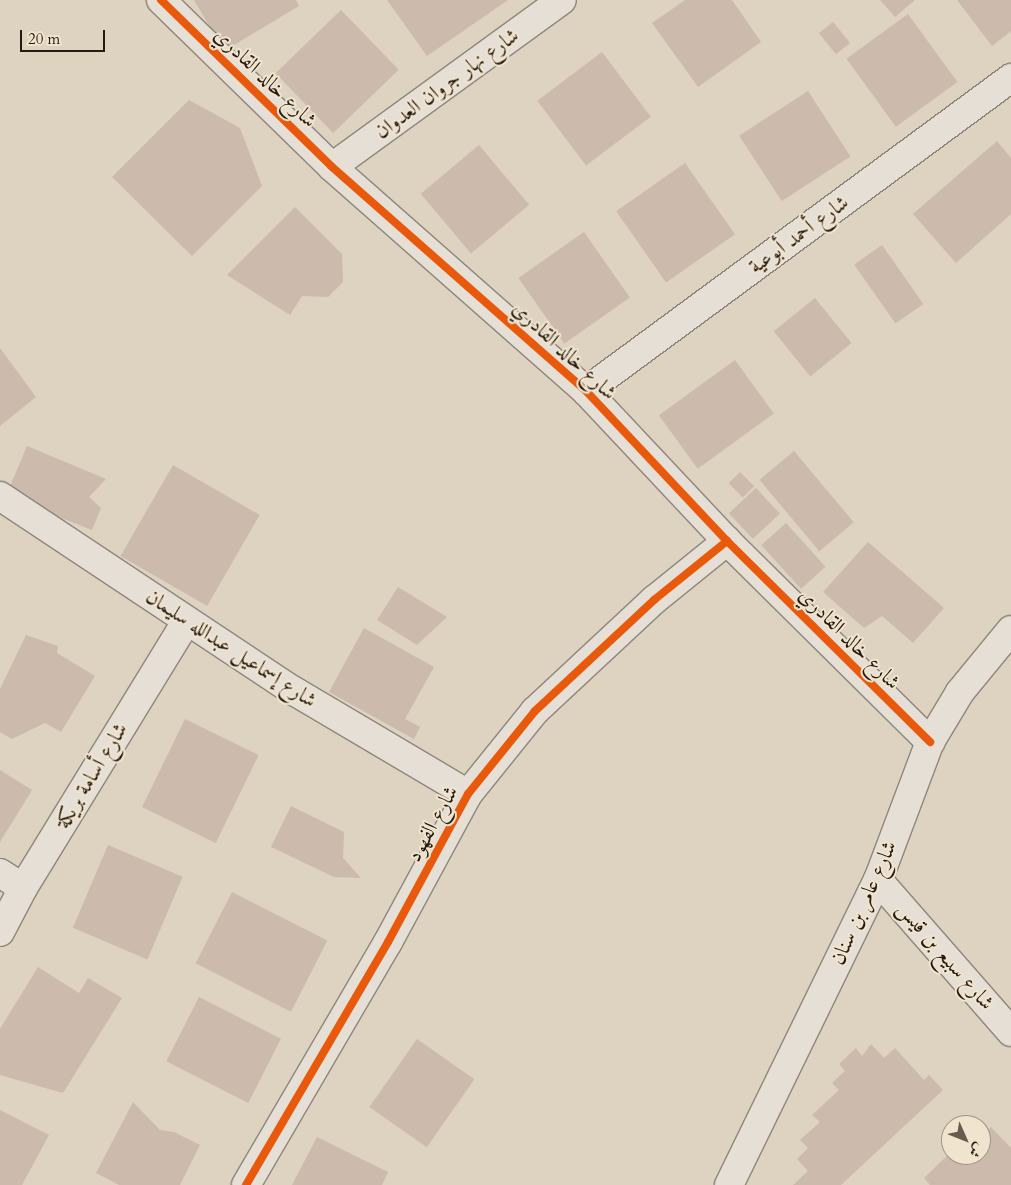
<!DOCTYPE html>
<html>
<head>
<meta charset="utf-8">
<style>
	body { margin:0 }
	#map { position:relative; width:1011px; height:1185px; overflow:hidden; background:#ded2c1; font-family:Cardo,Amiri,serif }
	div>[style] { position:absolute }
	.building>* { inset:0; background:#ccbaad; transform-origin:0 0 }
	.roads { filter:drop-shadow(1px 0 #8e867b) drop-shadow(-1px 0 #8e867b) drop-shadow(0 1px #8e867b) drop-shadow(0 -1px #8e867b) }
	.street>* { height:28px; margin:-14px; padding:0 14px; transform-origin:14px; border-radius:14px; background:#e5dfd6 }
	.cycleway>* { height:8px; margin:-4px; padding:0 4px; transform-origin:4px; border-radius:4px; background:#e8590c }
	span { translate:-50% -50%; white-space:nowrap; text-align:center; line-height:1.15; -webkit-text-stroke:4px #f1e4cf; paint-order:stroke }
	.street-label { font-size:21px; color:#251b10 }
	.north { position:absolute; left:941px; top:1115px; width:50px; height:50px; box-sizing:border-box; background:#f1e4cf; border:1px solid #9f9483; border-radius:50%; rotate:134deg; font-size:14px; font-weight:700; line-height:20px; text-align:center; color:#251b10 }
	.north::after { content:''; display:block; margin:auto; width:18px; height:22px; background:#665b4e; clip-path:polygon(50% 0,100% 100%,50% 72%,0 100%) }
	.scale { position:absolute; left:20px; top:30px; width:85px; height:22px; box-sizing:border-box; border:2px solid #251b10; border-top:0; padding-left:6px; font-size:15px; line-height:18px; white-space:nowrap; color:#251b10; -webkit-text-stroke:4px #f1e4cf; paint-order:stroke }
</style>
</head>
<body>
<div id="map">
	<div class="building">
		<div style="clip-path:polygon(194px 0,296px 0,299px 6px,224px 51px)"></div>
		<div style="clip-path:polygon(387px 0,508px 0,427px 56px)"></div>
		<div style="clip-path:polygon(685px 0,732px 0,761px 42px,698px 87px,652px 23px)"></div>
		<div style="clip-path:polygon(880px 0,915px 0,895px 17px)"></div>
		<div style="clip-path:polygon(957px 0,1011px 0,1011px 31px,992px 46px)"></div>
		<div style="left:341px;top:10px;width:83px;height:91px;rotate:46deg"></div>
		<div style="left:908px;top:14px;width:84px;height:76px;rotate:54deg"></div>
		<div style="left:833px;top:22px;width:27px;height:18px;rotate:51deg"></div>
		<div style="left:602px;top:52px;width:81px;height:81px;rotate:53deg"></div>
		<div style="left:808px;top:91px;width:78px;height:82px;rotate:57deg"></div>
		<div style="clip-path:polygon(189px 100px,240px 128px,262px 186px,192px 256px,112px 177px)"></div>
		<div style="clip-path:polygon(997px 141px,1011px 158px,1011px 214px,956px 263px,913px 214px)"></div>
		<div style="left:479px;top:145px;width:78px;height:76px;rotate:50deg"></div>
		<div style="left:685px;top:163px;width:87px;height:84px;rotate:55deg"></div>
		<div style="clip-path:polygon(295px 207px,342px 254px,343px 282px,328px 297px,302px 296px,290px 315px,227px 275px)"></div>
		<div style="left:584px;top:232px;width:80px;height:80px;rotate:55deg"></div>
		<div style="left:882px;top:245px;width:72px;height:34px;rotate:55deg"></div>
		<div style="left:815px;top:298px;width:58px;height:53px;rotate:51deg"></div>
		<div style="clip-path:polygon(0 348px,36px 397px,0 426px)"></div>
		<div style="left:735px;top:360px;width:66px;height:94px;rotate:54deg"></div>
		<div style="clip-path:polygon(27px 446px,106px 479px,89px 497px,101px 508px,92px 530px,6px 496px)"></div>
		<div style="left:794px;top:451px;width:93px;height:45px;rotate:50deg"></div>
		<div style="left:173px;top:465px;width:100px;height:105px;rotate:30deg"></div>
		<div style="left:740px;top:472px;width:20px;height:16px;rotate:45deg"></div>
		<div style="left:756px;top:488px;width:35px;height:37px;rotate:47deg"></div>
		<div style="left:786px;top:523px;width:59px;height:33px;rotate:48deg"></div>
		<div style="clip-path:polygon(868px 542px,944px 608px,913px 643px,882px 616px,864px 628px,823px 592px)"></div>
		<div style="clip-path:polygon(398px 587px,447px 617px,417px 645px,377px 620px)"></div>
		<div style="clip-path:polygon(364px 628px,434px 667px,405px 719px,420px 727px,414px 739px,329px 692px)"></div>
		<div style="clip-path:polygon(26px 635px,58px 646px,57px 653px,95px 676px,61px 732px,45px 723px,12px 739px,0 732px,0 689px)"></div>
		<div style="left:185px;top:719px;width:82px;height:98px;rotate:26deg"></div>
		<div style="clip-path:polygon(0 770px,32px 790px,0 842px)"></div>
		<div style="clip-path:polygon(291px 806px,344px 832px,343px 858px,361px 878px,334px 877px,271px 847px)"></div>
		<div style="left:108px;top:845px;width:81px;height:90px;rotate:23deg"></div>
		<div style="left:232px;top:892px;width:107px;height:80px;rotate:27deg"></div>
		<div style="clip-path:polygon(38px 967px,79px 993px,88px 978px,122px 998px,63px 1093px,0 1075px,0 1029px)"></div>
		<div style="left:199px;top:997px;width:92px;height:72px;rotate:27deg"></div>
		<div style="left:417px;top:1039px;width:70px;height:83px;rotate:35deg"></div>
		<div style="clip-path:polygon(871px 1044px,884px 1058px,895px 1048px,924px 1080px,929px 1075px,943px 1090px,841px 1185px,793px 1185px,808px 1171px,797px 1159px,808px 1148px,800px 1140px,820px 1122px,812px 1115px,839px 1090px,832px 1083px,845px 1071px,839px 1064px,856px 1048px,862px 1056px)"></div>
		<div style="clip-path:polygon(133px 1102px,160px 1130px,174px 1132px,200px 1145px,180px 1185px,119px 1185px,96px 1173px)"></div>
		<div style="clip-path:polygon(0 1110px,49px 1135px,22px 1185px,0 1185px)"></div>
		<div style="clip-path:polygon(991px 1127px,1011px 1148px,1011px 1185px,930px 1185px,924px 1178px,951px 1152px,951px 1155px,981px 1155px,981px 1137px)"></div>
		<div style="clip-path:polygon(317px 1137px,388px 1172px,382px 1185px,292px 1185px)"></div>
	</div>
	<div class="roads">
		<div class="street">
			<div style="left:161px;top:0;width:239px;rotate:44.3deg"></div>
			<div style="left:332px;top:167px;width:339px;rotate:41.4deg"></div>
			<div style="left:586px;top:391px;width:206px;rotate:46.8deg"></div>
			<div style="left:727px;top:541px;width:286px;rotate:44.7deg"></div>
			<div style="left:332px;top:167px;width:284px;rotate:-36deg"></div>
			<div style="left:586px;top:391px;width:528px;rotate:-36.37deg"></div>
			<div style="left:0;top:496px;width:353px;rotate:33.6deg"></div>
			<div style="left:294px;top:691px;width:202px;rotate:30.6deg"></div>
			<div style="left:0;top:873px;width:27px;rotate:33deg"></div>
			<div style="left:878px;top:880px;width:202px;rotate:48.8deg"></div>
			<div style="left:0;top:932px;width:50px;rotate:-62.4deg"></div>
			<div style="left:23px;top:888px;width:312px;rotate:-58.5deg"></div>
			<div style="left:246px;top:1185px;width:281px;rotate:-59.7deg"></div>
			<div style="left:388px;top:942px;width:168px;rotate:-61.6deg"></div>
			<div style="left:468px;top:794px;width:107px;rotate:-51.1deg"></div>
			<div style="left:535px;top:711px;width:163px;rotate:-43deg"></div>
			<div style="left:654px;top:600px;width:94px;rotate:-38.9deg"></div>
			<div style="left:729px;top:1185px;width:339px;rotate:-64deg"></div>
			<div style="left:878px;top:880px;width:147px;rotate:-69.4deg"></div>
			<div style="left:930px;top:742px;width:58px;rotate:-59deg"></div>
			<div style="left:960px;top:692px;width:80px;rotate:-50.6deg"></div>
		</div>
	</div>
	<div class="cycleway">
		<div style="left:161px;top:0;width:239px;rotate:44.3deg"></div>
		<div style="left:332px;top:167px;width:339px;rotate:41.4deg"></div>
		<div style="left:586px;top:391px;width:206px;rotate:46.8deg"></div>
		<div style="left:727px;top:541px;width:286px;rotate:44.7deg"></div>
		<div style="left:246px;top:1185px;width:281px;rotate:-59.7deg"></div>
		<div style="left:388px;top:942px;width:168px;rotate:-61.6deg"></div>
		<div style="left:468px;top:794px;width:107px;rotate:-51.1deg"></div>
		<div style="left:535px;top:711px;width:163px;rotate:-43deg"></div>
		<div style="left:654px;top:600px;width:94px;rotate:-38.9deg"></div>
	</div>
	<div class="street-label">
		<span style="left:265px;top:78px;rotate:44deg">شارع خالد القادري</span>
		<span style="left:447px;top:84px;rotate:-36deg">شارع نهار جروان العدوان</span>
		<span style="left:799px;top:235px;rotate:-36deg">شارع أحمد أبوعية</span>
		<span style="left:564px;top:351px;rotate:43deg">شارع خالد القادري</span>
		<span style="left:849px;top:639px;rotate:45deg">شارع خالد القادري</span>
		<span style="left:231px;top:649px;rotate:33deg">شارع إسماعيل عبدالله سليمان</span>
		<span style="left:92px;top:776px;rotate:-59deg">شارع أسامة بريكة</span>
		<span style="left:433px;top:824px;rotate:-61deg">شارع الفهود</span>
		<span style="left:864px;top:903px;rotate:-66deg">شارع عامر بن سنان</span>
		<span style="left:945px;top:956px;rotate:49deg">شارع سبيع بن قيس</span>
	</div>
	<div class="north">ش</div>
	<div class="scale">20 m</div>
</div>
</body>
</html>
